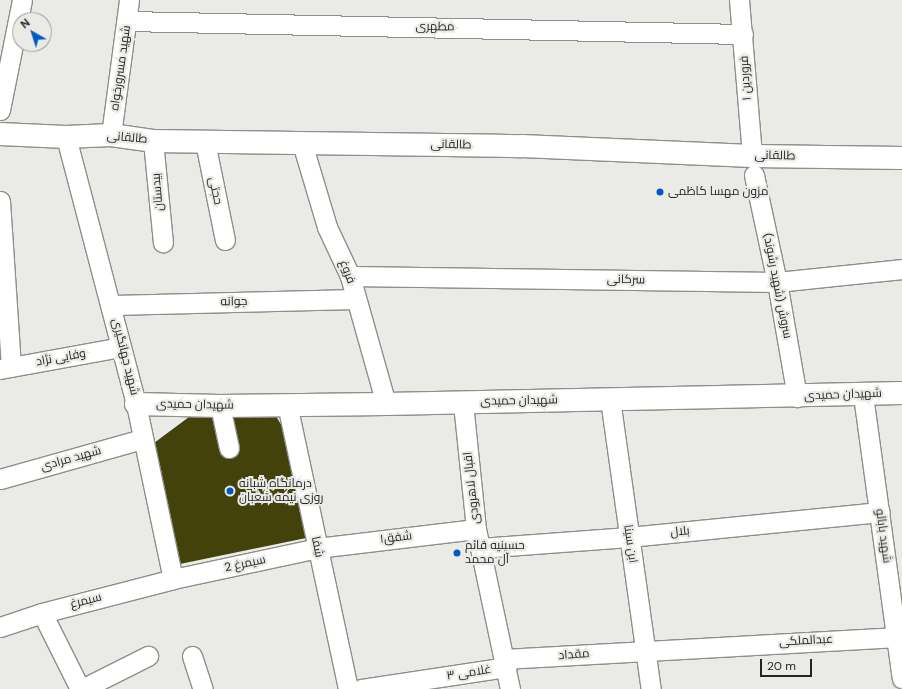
<!DOCTYPE html>
<html>
<head>
<meta charset="utf-8">
<style>
	body { margin:0 }
	#map { position:relative; width:902px; height:689px; overflow:hidden; background:#eaeae6; font-family:"DM Sans",Cairo,sans-serif }
	div>[style] { position:absolute }
	.building>* { inset:0; background:#44420b }
	.roads { filter:drop-shadow(1px 0 #8e8e8a) drop-shadow(-1px 0 #8e8e8a) drop-shadow(0 1px #8e8e8a) drop-shadow(0 -1px #8e8e8a) }
	.minor>* { height:19px; margin:-9.5px; padding:0 9.5px; transform-origin:9.5px; border-radius:9.5px; background:#fff }
	.tertiary>* { height:22px; margin:-11px; padding:0 11px; transform-origin:11px; border-radius:11px; background:#fff }
	.dots>* { width:11px; height:11px; translate:-50% -50%; box-sizing:border-box; border:2px solid #eaeae6; border-radius:50% }
	span { translate:-50% -50%; white-space:nowrap; text-align:center; line-height:1.15; -webkit-text-stroke:4px #eaeae6; paint-order:stroke }
	.street-label { font-size:12px; color:#242422 }
	.poi-label { font-size:12px; color:#242422 }
	.left { translate:0 -50%; text-align:left }
	.north { position:absolute; left:12px; top:12px; width:40px; height:40px; box-sizing:border-box; background:#eaeae6; border:1px solid #9b9b98; border-radius:50%; rotate:321deg; font-size:11px; font-weight:700; line-height:16px; text-align:center; color:#242422 }
	.north::after { content:''; display:block; margin:auto; width:14px; height:18px; background:#015ac3; clip-path:polygon(50% 0,100% 100%,50% 72%,0 100%) }
	.scale { position:absolute; left:760px; top:659px; width:52px; height:18px; box-sizing:border-box; border:2px solid #242422; border-top:0; padding-left:5px; font-size:12px; line-height:14px; white-space:nowrap; color:#242422; -webkit-text-stroke:3px #eaeae6; paint-order:stroke }
</style>
</head>
<body>
<div id="map">
	<div class="building">
		<div style="clip-path:polygon(276px 416px,283px 428px,306px 538px,180px 564px,154px 443px,189px 417px)"></div>
	</div>
	<div class="roads">
		<div class="minor">
			<div style="left:739px;top:0;width:157px;rotate:85.2deg"></div>
			<div style="left:127px;top:21px;width:616px;rotate:1.21deg"></div>
			<div style="left:0;top:110px;width:112px;rotate:-78.7deg"></div>
			<div style="left:111px;top:135px;width:136px;rotate:-82.4deg"></div>
			<div style="left:66px;top:137px;width:276px;rotate:75.3deg"></div>
			<div style="left:136px;top:404px;width:179px;rotate:78.1deg"></div>
			<div style="left:153px;top:141px;width:102px;rotate:84.4deg"></div>
			<div style="left:205px;top:142px;width:100px;rotate:78.5deg"></div>
			<div style="left:302px;top:143px;width:88px;rotate:73.4deg"></div>
			<div style="left:327px;top:227px;width:54px;rotate:64.9deg"></div>
			<div style="left:350px;top:276px;width:133px;rotate:74.3deg"></div>
			<div style="left:754px;top:175px;width:109px;rotate:77.9deg"></div>
			<div style="left:777px;top:282px;width:117px;rotate:80.1deg"></div>
			<div style="left:0;top:201px;width:166px;rotate:86.2deg"></div>
			<div style="left:350px;top:276px;width:427px;rotate:0.8deg"></div>
			<div style="left:777px;top:282px;width:126px;rotate:-5.9deg"></div>
			<div style="left:112px;top:305px;width:244px;rotate:-1.4deg"></div>
			<div style="left:0;top:369px;width:123px;rotate:-10.3deg"></div>
			<div style="left:863px;top:395px;width:286px;rotate:82.2deg"></div>
			<div style="left:610px;top:399px;width:293px;rotate:82deg"></div>
			<div style="left:463px;top:403px;width:127px;rotate:84.1deg"></div>
			<div style="left:476px;top:529px;width:164px;rotate:78deg"></div>
			<div style="left:287px;top:404px;width:291px;rotate:77.9deg"></div>
			<div style="left:220px;top:406px;width:43px;rotate:77.9deg"></div>
			<div style="left:0;top:479px;width:148px;rotate:-15.7deg"></div>
			<div style="left:480px;top:548px;width:149px;rotate:-4.2deg"></div>
			<div style="left:629px;top:537px;width:252px;rotate:-5.7deg"></div>
			<div style="left:42px;top:613px;width:85px;rotate:63.4deg"></div>
			<div style="left:0;top:627px;width:44px;rotate:-18.4deg"></div>
			<div style="left:42px;top:613px;width:135px;rotate:-14.5deg"></div>
			<div style="left:173px;top:579px;width:147px;rotate:-12.1deg"></div>
			<div style="left:317px;top:548px;width:160px;rotate:-6.8deg"></div>
			<div style="left:192px;top:656px;width:35px;rotate:72deg"></div>
			<div style="left:504px;top:659px;width:394px;rotate:-3.2deg"></div>
			<div style="left:82px;top:689px;width:74px;rotate:-26.6deg"></div>
			<div style="left:361px;top:689px;width:147px;rotate:-8.6deg"></div>
		</div>
		<div class="tertiary">
			<div style="left:0;top:134px;width:66px;rotate:2.6deg"></div>
			<div style="left:66px;top:137px;width:45px;rotate:-2.5deg"></div>
			<div style="left:111px;top:135px;width:42px;rotate:8.1deg"></div>
			<div style="left:153px;top:141px;width:369px;rotate:0.8deg"></div>
			<div style="left:522px;top:146px;width:230px;rotate:2.5deg"></div>
			<div style="left:752px;top:156px;width:150px;rotate:0.8deg"></div>
			<div style="left:136px;top:404px;width:84px;rotate:1.4deg"></div>
			<div style="left:220px;top:406px;width:166px;rotate:-0.7deg"></div>
			<div style="left:386px;top:404px;width:516px;rotate:-1.22deg"></div>
		</div>
	</div>
	<div class="dots">
		<div style="left:660px;top:192px;background:#015ac3"></div>
		<div style="left:230px;top:491px;background:#015ac3"></div>
		<div style="left:457px;top:553px;background:#015ac3"></div>
	</div>
	<div class="street-label">
		<span style="left:435px;top:27px;rotate:1deg">مطهری</span>
		<span style="left:121px;top:68px;rotate:-82deg">شهید مسرورخواه</span>
		<span style="left:746px;top:78px;rotate:-94deg">فروردین ۱</span>
		<span style="left:127px;top:138px;rotate:5deg">طالقانی</span>
		<span style="left:451px;top:145px;rotate:1deg">طالقانی</span>
		<span style="left:775px;top:156px;rotate:1deg">طالقانی</span>
		<span style="left:215px;top:191px;rotate:78deg">حجتی</span>
		<span style="left:158px;top:192px;rotate:-95deg">بیدستان</span>
		<span style="left:347px;top:272px;rotate:69deg">فروغ</span>
		<span style="left:626px;top:280px;rotate:1deg">سرکانی</span>
		<span style="left:777px;top:286px;rotate:79deg">سروش (شهید رشوند)</span>
		<span style="left:234px;top:302px;rotate:-1deg">جوانه</span>
		<span style="left:125px;top:357px;rotate:76deg">شهید جهانگیری</span>
		<span style="left:61px;top:358px;rotate:-10deg">وفایی نژاد</span>
		<span style="left:843px;top:395px;rotate:-2deg">شهیدان حمیدی</span>
		<span style="left:519px;top:401px;rotate:-1deg">شهیدان حمیدی</span>
		<span style="left:195px;top:405px;rotate:1deg">شهیدان حمیدی</span>
		<span style="left:71px;top:459px;rotate:-16deg">شهید مرادی</span>
		<span style="left:472px;top:488px;rotate:-96deg">اقبال لاهرودی</span>
		<span style="left:680px;top:532px;rotate:-6deg">بلال</span>
		<span style="left:883px;top:536px;rotate:82deg">شهید بابالو</span>
		<span style="left:396px;top:538px;rotate:-7deg">۱شفق</span>
		<span style="left:630px;top:544px;rotate:82deg">ابن سینا</span>
		<span style="left:317px;top:547px;rotate:78deg">شِفا</span>
		<span style="left:245px;top:564px;rotate:-12deg">سیمرغ 2</span>
		<span style="left:86px;top:601px;rotate:-14deg">سیمرغ</span>
		<span style="left:806px;top:641px;rotate:-3deg">عبدالملکی</span>
		<span style="left:574px;top:655px;rotate:-4deg">مقداد</span>
		<span style="left:469px;top:673px;rotate:-9deg">غلامی ۳</span>
	</div>
	<div class="poi-label">
		<span class="left" style="left:668px;top:192px">مزون مهسا کاظمی</span>
		<span class="left" style="left:239px;top:491px">درمانگاه شبانه<br>روزی نیمه شعبان</span>
		<span class="left" style="left:465px;top:553px">حسینیه قائم<br>آل محمد</span>
	</div>
	<div class="north">N</div>
	<div class="scale">20 m</div>
</div>
</body>
</html>
